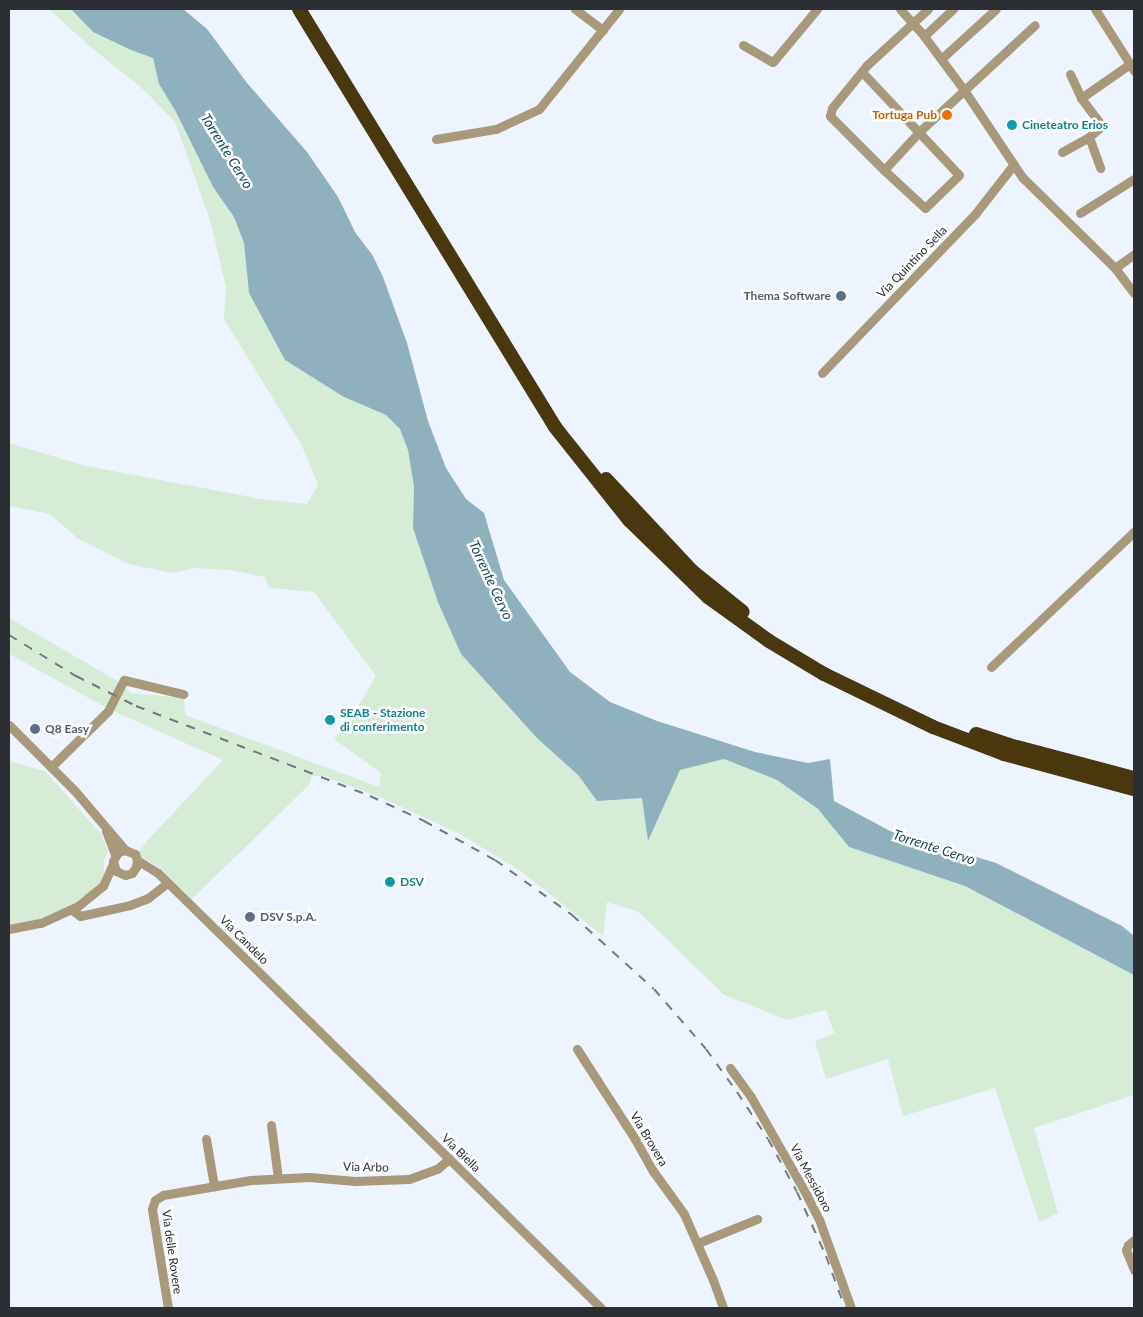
<!DOCTYPE html>
<html>
<head>
<meta charset="utf-8">
<style>
	body { margin:0 }
	#map { position:relative; width:1143px; height:1317px; overflow:hidden; background:#edf4ff; font-family:Lato,sans-serif }
	div>[style] { position:absolute }
	.green>* { inset:0; background:#d6ecd6 }
	.water>* { inset:0; background:#8eb1bd }
	.minor>* { height:9px; margin:-4.5px; padding:0 4.5px; transform-origin:4.5px; border-radius:4.5px; background:#a8997b }
	.highway>* { height:14px; margin:-7px; padding:0 7px; transform-origin:7px; border-radius:7px; background:#49370e }
	.rail>* { height:2px; margin-top:-1px; transform-origin:0; background:repeating-linear-gradient(90deg,#74787f 0 9px,transparent 0 18px) }
	.dots>* { width:14px; height:14px; translate:-50% -50%; box-sizing:border-box; border:2px solid #fff; border-radius:50% }
	span { translate:-50% -50%; white-space:nowrap; text-align:center; line-height:1.15; -webkit-text-stroke:5px #fff; paint-order:stroke }
	.food-label { font-size:12px; color:#c56008; font-weight:700 }
	.right { translate:-100% -50%; text-align:right }
	.culture-label { font-size:12px; color:#0d838f; font-weight:700 }
	.left { translate:0 -50%; text-align:left }
	.street-label { font-size:12px; color:#2b2e32 }
	.service-label { font-size:12px; color:#4e5e75; font-weight:700 }
	.water-label { font-size:14px; color:#164856; font-style:italic }
	.frame { position:absolute; inset:0; border:10px solid #2b2e32; pointer-events:none }
</style>
</head>
<body>
<div id="map">
	<div class="green">
		<div style="clip-path:polygon(49px 9px,71px 9px,93px 32px,131px 50px,153px 57px,159px 84px,176px 112px,213px 187px,234px 217px,244px 243px,249px 293px,344px 397px,386px 415px,400px 429px,408px 450px,414px 486px,413px 528px,461px 654px,537px 738px,579px 776px,597px 801px,680px 770px,724px 759px,777px 780px,818px 809px,849px 847px,965px 886px,1134px 975px,1134px 1095px,1034px 1128px,1058px 1213px,1039px 1222px,995px 1088px,903px 1116px,888px 1059px,826px 1079px,815px 1041px,834px 1033px,826px 1010px,787px 1020px,724px 995px,639px 912px,607px 902px,603px 936px,519px 870px,458px 833px,384px 799px,324px 776px,312px 776px,309px 785px,192px 899px,162px 869px,141px 857px,139px 852px,147px 841px,223px 760px,107px 708px,13px 656px,9px 653px,9px 618px,116px 680px,131px 693px,184px 698px,185px 715px,379px 787px,381px 773px,334px 739px,350px 720px,376px 676px,314px 592px,269px 588px,265px 577px,230px 570px,194px 568px,173px 573px,128px 564px,77px 538px,50px 514px,9px 506px,9px 443px,86px 466px,261px 499px,307px 504px,318px 485px,301px 444px,224px 319px,226px 287px,210px 220px,175px 122px,145px 91px,87px 44px)"></div>
		<div style="clip-path:polygon(9px 761px,45px 771px,101px 834px,108px 851px,104px 861px,104px 879px,89px 894px,67px 908px,41px 919px,9px 925px)"></div>
	</div>
	<div class="water">
		<div style="clip-path:polygon(71px 9px,183px 9px,207px 29px,247px 83px,307px 152px,338px 197px,355px 232px,373px 256px,383px 277px,407px 343px,428px 421px,446px 468px,466px 499px,484px 513px,504px 580px,570px 672px,610px 702px,657px 721px,755px 752px,808px 763px,830px 759px,834px 801px,890px 831px,996px 863px,1122px 926px,1134px 936px,1134px 975px,965px 886px,849px 847px,818px 809px,777px 780px,724px 759px,680px 770px,648px 841px,642px 798px,597px 801px,579px 776px,537px 738px,461px 654px,438px 602px,413px 528px,414px 486px,408px 450px,400px 429px,386px 415px,344px 397px,285px 360px,249px 293px,244px 243px,234px 217px,213px 187px,176px 112px,159px 84px,153px 58px,131px 50px,93px 32px)"></div>
	</div>
	<div class="minor">
		<div style="left:575px;top:9px;width:35px;rotate:37deg"></div>
		<div style="left:900px;top:9px;width:36px;rotate:48deg"></div>
		<div style="left:924px;top:36px;width:67px;rotate:53.5deg"></div>
		<div style="left:964px;top:90px;width:105px;rotate:56.3deg"></div>
		<div style="left:1022px;top:177px;width:130px;rotate:44.4deg"></div>
		<div style="left:1115px;top:268px;width:31px;rotate:53deg"></div>
		<div style="left:928px;top:9px;width:83px;rotate:137.4deg"></div>
		<div style="left:867px;top:65px;width:55px;rotate:129.1deg"></div>
		<div style="left:832px;top:108px;width:8px;rotate:104deg"></div>
		<div style="left:830px;top:116px;width:76px;rotate:45deg"></div>
		<div style="left:884px;top:170px;width:53px;rotate:-47.3deg"></div>
		<div style="left:920px;top:131px;width:156px;rotate:-42.7deg"></div>
		<div style="left:1095px;top:9px;width:65px;rotate:57.5deg"></div>
		<div style="left:924px;top:36px;width:40px;rotate:-43deg"></div>
		<div style="left:743px;top:45px;width:34px;rotate:30deg"></div>
		<div style="left:773px;top:62px;width:69px;rotate:-50.3deg"></div>
		<div style="left:941px;top:59px;width:74px;rotate:-42.3deg"></div>
		<div style="left:862px;top:72px;width:141px;rotate:46.7deg"></div>
		<div style="left:959px;top:175px;width:47px;rotate:135.9deg"></div>
		<div style="left:925px;top:208px;width:56px;rotate:-137.2deg"></div>
		<div style="left:1070px;top:74px;width:26px;rotate:65deg"></div>
		<div style="left:1081px;top:98px;width:35px;rotate:53deg"></div>
		<div style="left:1102px;top:126px;width:17px;rotate:140deg"></div>
		<div style="left:1089px;top:137px;width:33px;rotate:70deg"></div>
		<div style="left:1081px;top:98px;width:60px;rotate:-34.8deg"></div>
		<div style="left:1130px;top:64px;width:8px;rotate:60deg"></div>
		<div style="left:436px;top:139px;width:61px;rotate:-9.5deg"></div>
		<div style="left:496px;top:129px;width:47px;rotate:-24.9deg"></div>
		<div style="left:539px;top:109px;width:128px;rotate:-51.3deg"></div>
		<div style="left:1062px;top:152px;width:31px;rotate:-29deg"></div>
		<div style="left:1080px;top:213px;width:64px;rotate:-32.2deg"></div>
		<div style="left:1115px;top:268px;width:24px;rotate:-36deg"></div>
		<div style="left:822px;top:373px;width:221px;rotate:-46.1deg"></div>
		<div style="left:975px;top:214px;width:63px;rotate:-52deg"></div>
		<div style="left:991px;top:667px;width:197px;rotate:-43.4deg"></div>
		<div style="left:9px;top:725px;width:93px;rotate:45deg"></div>
		<div style="left:75px;top:791px;width:77px;rotate:49.7deg"></div>
		<div style="left:125px;top:850px;width:11px;rotate:22deg"></div>
		<div style="left:135px;top:854px;width:6px;rotate:72deg"></div>
		<div style="left:137px;top:860px;width:7px;rotate:98deg"></div>
		<div style="left:136px;top:867px;width:7px;rotate:124deg"></div>
		<div style="left:132px;top:873px;width:7px;rotate:164deg"></div>
		<div style="left:125px;top:875px;width:10px;rotate:-156deg"></div>
		<div style="left:116px;top:871px;width:10px;rotate:-107deg"></div>
		<div style="left:113px;top:861px;width:10px;rotate:-61deg"></div>
		<div style="left:118px;top:852px;width:7px;rotate:-16deg"></div>
		<div style="left:51px;top:767px;width:80px;rotate:-44.5deg"></div>
		<div style="left:108px;top:711px;width:35px;rotate:-63deg"></div>
		<div style="left:124px;top:680px;width:61px;rotate:13.3deg"></div>
		<div style="left:106px;top:831px;width:26px;rotate:69deg"></div>
		<div style="left:137px;top:860px;width:25px;rotate:32deg"></div>
		<div style="left:158px;top:873px;width:621px;rotate:44.48deg"></div>
		<div style="left:72px;top:910px;width:10px;rotate:37deg"></div>
		<div style="left:80px;top:916px;width:51px;rotate:-12.4deg"></div>
		<div style="left:130px;top:905px;width:19px;rotate:-21deg"></div>
		<div style="left:148px;top:898px;width:24px;rotate:-38deg"></div>
		<div style="left:9px;top:929px;width:33px;rotate:-11deg"></div>
		<div style="left:41px;top:923px;width:41px;rotate:-24.7deg"></div>
		<div style="left:78px;top:906px;width:32px;rotate:-39deg"></div>
		<div style="left:103px;top:886px;width:24px;rotate:-66deg"></div>
		<div style="left:577px;top:1049px;width:107px;rotate:57.2deg"></div>
		<div style="left:635px;top:1139px;width:37px;rotate:61deg"></div>
		<div style="left:653px;top:1171px;width:53px;rotate:54.2deg"></div>
		<div style="left:684px;top:1214px;width:72px;rotate:66.3deg"></div>
		<div style="left:713px;top:1280px;width:30px;rotate:70deg"></div>
		<div style="left:730px;top:1068px;width:36px;rotate:54deg"></div>
		<div style="left:751px;top:1097px;width:112px;rotate:60.4deg"></div>
		<div style="left:806px;top:1194px;width:31px;rotate:63deg"></div>
		<div style="left:820px;top:1222px;width:91px;rotate:70.2deg"></div>
		<div style="left:271px;top:1125px;width:53px;rotate:82.5deg"></div>
		<div style="left:206px;top:1139px;width:48px;rotate:80.3deg"></div>
		<div style="left:1134px;top:1240px;width:8px;rotate:140deg"></div>
		<div style="left:1128px;top:1245px;width:5px;rotate:112deg"></div>
		<div style="left:1126px;top:1250px;width:22px;rotate:68deg"></div>
		<div style="left:698px;top:1243px;width:64px;rotate:-22.1deg"></div>
		<div style="left:168px;top:1308px;width:100px;rotate:-99.2deg"></div>
		<div style="left:152px;top:1209px;width:9px;rotate:-72deg"></div>
		<div style="left:155px;top:1200px;width:9px;rotate:-32deg"></div>
		<div style="left:163px;top:1195px;width:89px;rotate:-9.7deg"></div>
		<div style="left:251px;top:1180px;width:58px;rotate:-3deg"></div>
		<div style="left:309px;top:1177px;width:46px;rotate:5deg"></div>
		<div style="left:355px;top:1181px;width:54px;rotate:-2.1deg"></div>
		<div style="left:409px;top:1179px;width:30px;rotate:-20deg"></div>
		<div style="left:437px;top:1169px;width:16px;rotate:-40deg"></div>
	</div>
	<div class="highway">
		<div style="left:299px;top:9px;width:490px;rotate:58.5deg"></div>
		<div style="left:555px;top:427px;width:119px;rotate:51.5deg"></div>
		<div style="left:629px;top:520px;width:110px;rotate:44.3deg"></div>
		<div style="left:708px;top:597px;width:75px;rotate:35.8deg"></div>
		<div style="left:769px;top:641px;width:64px;rotate:31deg"></div>
		<div style="left:824px;top:674px;width:121px;rotate:25.9deg"></div>
		<div style="left:933px;top:727px;width:76px;rotate:20.8deg"></div>
		<div style="left:1004px;top:754px;width:135px;rotate:15.1deg"></div>
		<div style="left:606px;top:479px;width:126px;rotate:46.9deg"></div>
		<div style="left:692px;top:571px;width:65px;rotate:38.8deg"></div>
		<div style="left:976px;top:734px;width:35px;rotate:18deg"></div>
		<div style="left:1009px;top:745px;width:129px;rotate:14.8deg"></div>
	</div>
	<div class="rail">
		<div style="left:9px;top:635px;width:79px;rotate:31.5deg"></div>
		<div style="left:76px;top:676px;width:67px;rotate:26.6deg"></div>
		<div style="left:136px;top:706px;width:251px;rotate:21deg"></div>
		<div style="left:370px;top:796px;width:60px;rotate:24.8deg"></div>
		<div style="left:424px;top:821px;width:81px;rotate:28.8deg"></div>
		<div style="left:495px;top:860px;width:95px;rotate:35.5deg"></div>
		<div style="left:572px;top:915px;width:110px;rotate:42.1deg"></div>
		<div style="left:654px;top:989px;width:79px;rotate:49.1deg"></div>
		<div style="left:706px;top:1049px;width:53px;rotate:54.2deg"></div>
		<div style="left:737px;top:1092px;width:56px;rotate:56.6deg"></div>
		<div style="left:768px;top:1139px;width:60px;rotate:61.3deg"></div>
		<div style="left:797px;top:1192px;width:70px;rotate:65.6deg"></div>
		<div style="left:826px;top:1256px;width:55px;rotate:69.9deg"></div>
	</div>
	<div class="dots">
		<div style="left:947px;top:115px;background:#e8710a"></div>
		<div style="left:1012px;top:125px;background:#0f9aa8"></div>
		<div style="left:841px;top:296px;background:#5c6f8a"></div>
		<div style="left:330px;top:720px;background:#0f9aa8"></div>
		<div style="left:35px;top:729px;background:#5c6f8a"></div>
		<div style="left:390px;top:882px;background:#0f9aa8"></div>
		<div style="left:250px;top:917px;background:#5c6f8a"></div>
	</div>
	<div class="food-label">
		<span class="right" style="left:937px;top:115px">Tortuga Pub</span>
	</div>
	<div class="culture-label">
		<span class="left" style="left:1022px;top:125px">Cineteatro Erios</span>
		<span class="left" style="left:340px;top:720px">SEAB - Stazione<br>di conferimento</span>
		<span class="left" style="left:400px;top:882px">DSV</span>
	</div>
	<div class="street-label">
		<span style="left:912px;top:262px;rotate:-46deg">Via Quintino Sella</span>
		<span style="left:244px;top:940px;rotate:45deg">Via Candelo</span>
		<span style="left:649px;top:1139px;rotate:59deg">Via Brovera</span>
		<span style="left:461px;top:1153px;rotate:44deg">Via Biella</span>
		<span style="left:366px;top:1167px;rotate:1deg">Via Arbo</span>
		<span style="left:811px;top:1178px;rotate:62deg">Via Messidoro</span>
		<span style="left:172px;top:1252px;rotate:82deg">Via delle Rovere</span>
	</div>
	<div class="service-label">
		<span class="right" style="left:831px;top:296px">Thema Software</span>
		<span class="left" style="left:45px;top:729px">Q8 Easy</span>
		<span class="left" style="left:260px;top:917px">DSV S.p.A.</span>
	</div>
	<div class="water-label">
		<span style="left:227px;top:151px;rotate:58deg">Torrente Cervo</span>
		<span style="left:491px;top:580px;rotate:65deg">Torrente Cervo</span>
		<span style="left:934px;top:847px;rotate:18deg">Torrente Cervo</span>
	</div>
	<div class="frame"></div>
</div>
</body>
</html>
